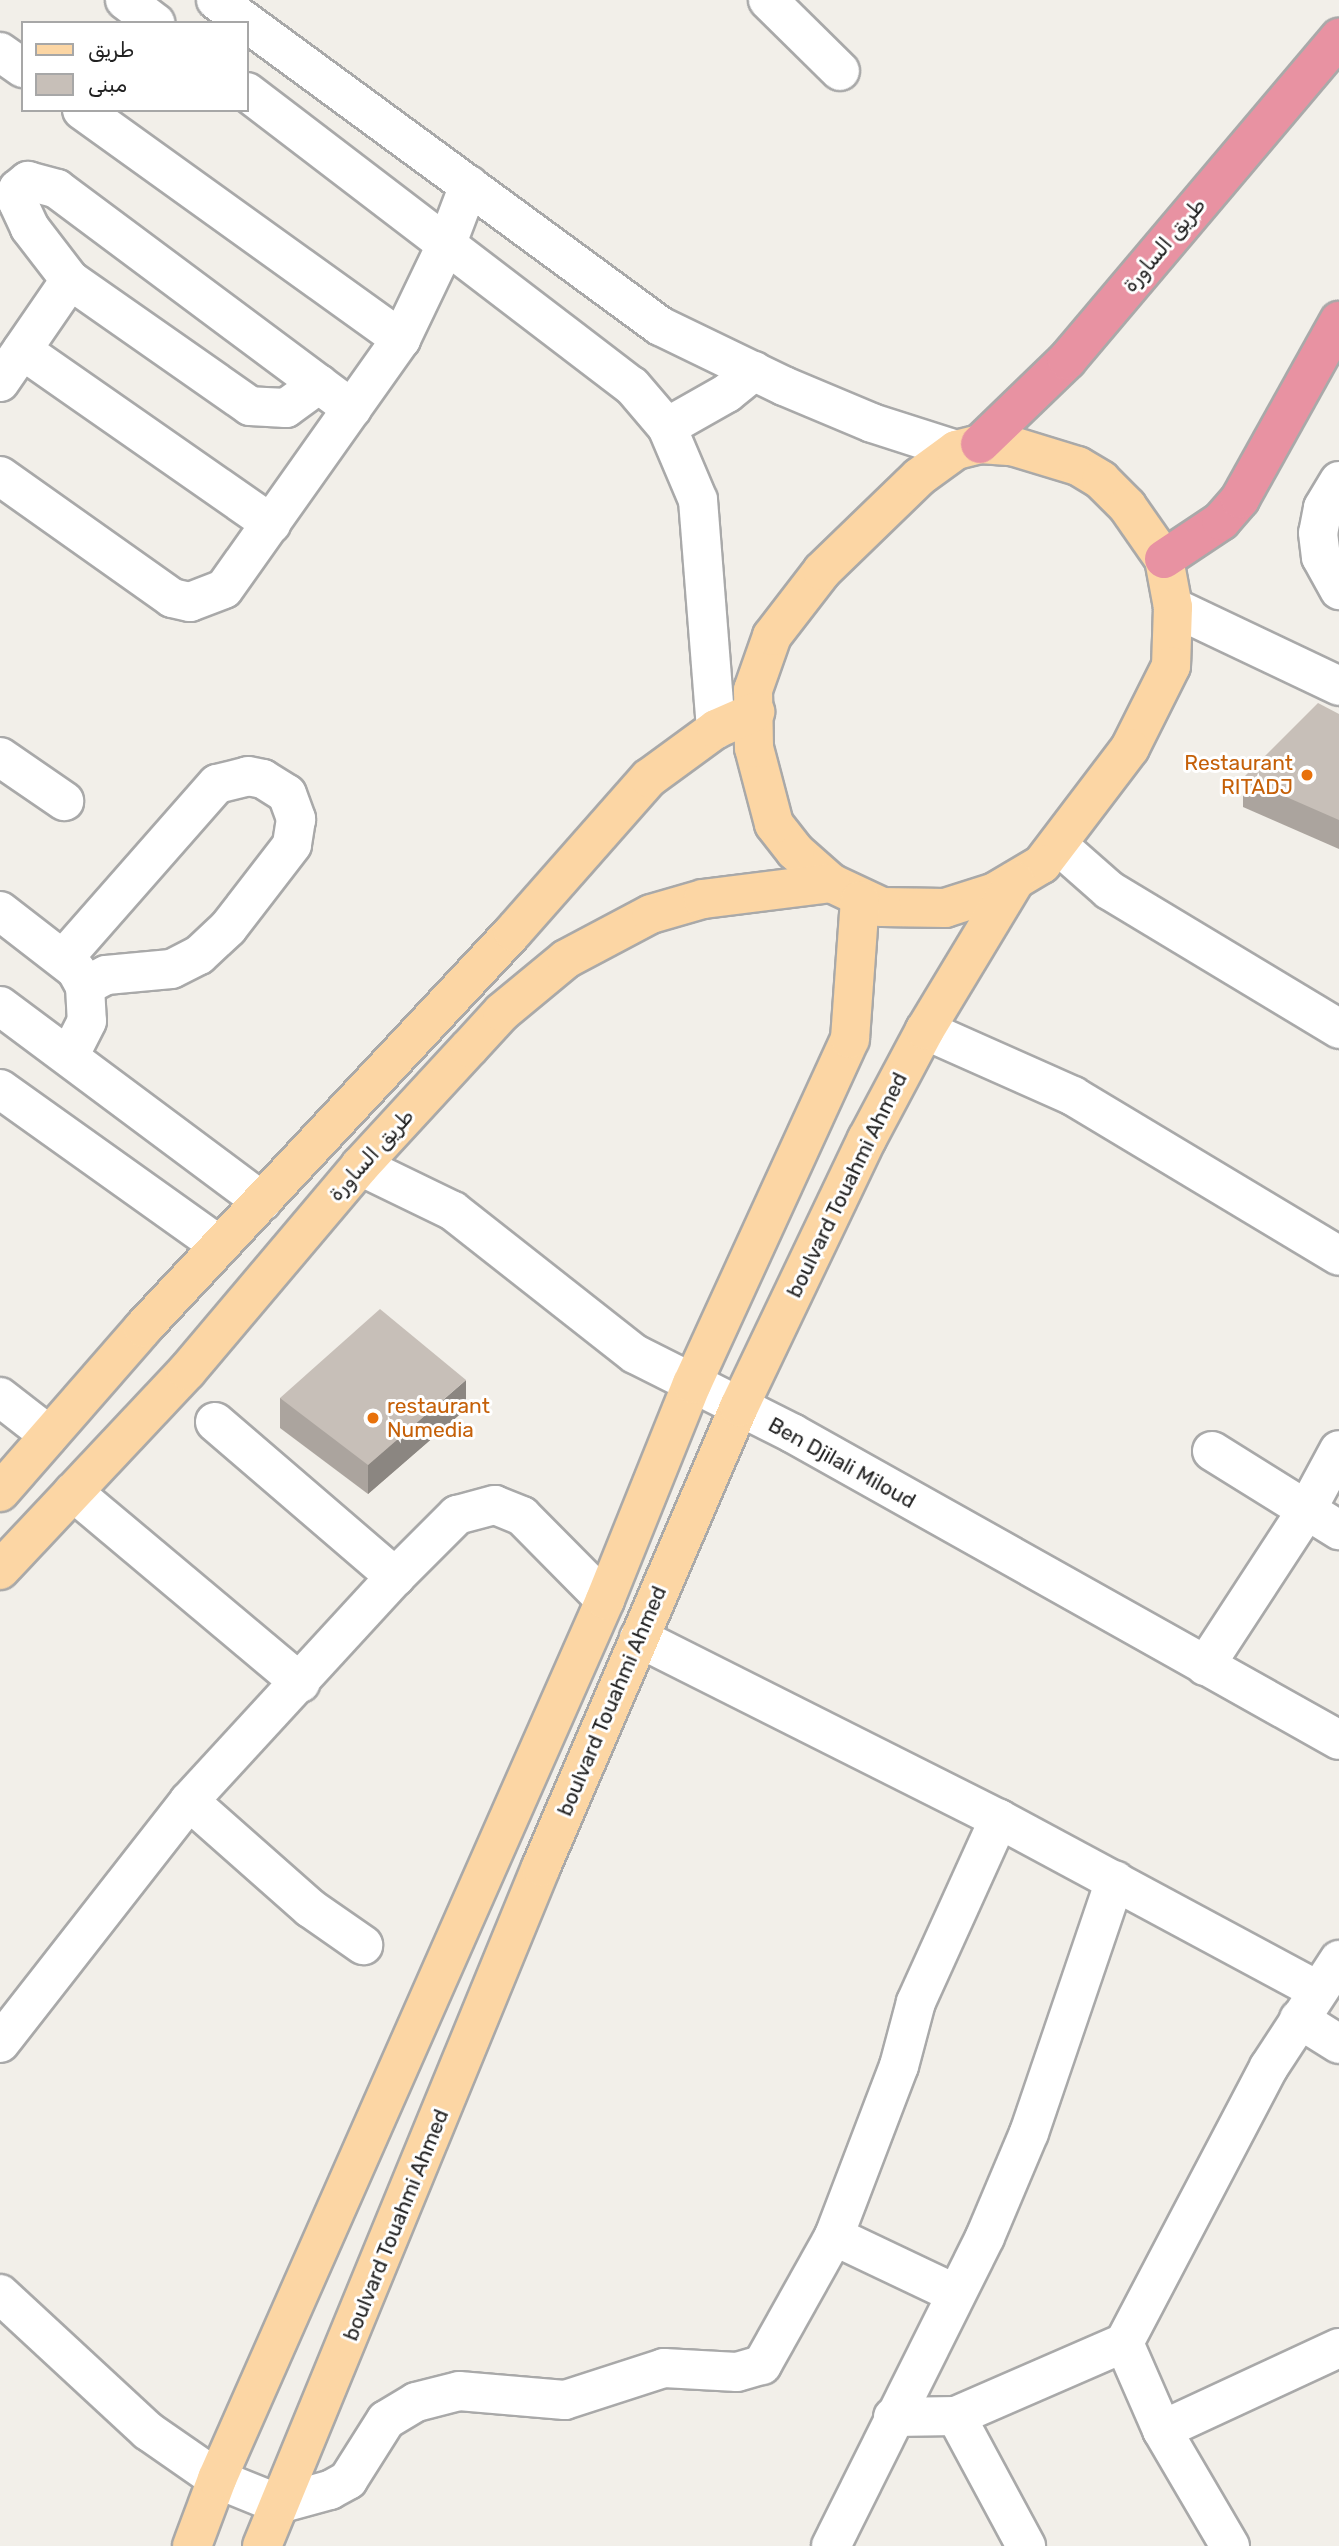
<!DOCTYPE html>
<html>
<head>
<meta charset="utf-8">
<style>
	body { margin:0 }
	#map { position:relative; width:1339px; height:2546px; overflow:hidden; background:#f2efe9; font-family:Rubik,"Noto Naskh Arabic",sans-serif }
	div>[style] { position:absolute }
	.roads { filter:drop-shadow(2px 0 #a9a9a9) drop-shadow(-2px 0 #a9a9a9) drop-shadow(0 2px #a9a9a9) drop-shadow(0 -2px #a9a9a9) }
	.minor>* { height:38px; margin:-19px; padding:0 19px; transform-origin:19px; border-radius:19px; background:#fff }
	.major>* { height:38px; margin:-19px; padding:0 19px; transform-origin:19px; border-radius:19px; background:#fcd6a4 }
	.highway>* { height:38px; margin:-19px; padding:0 19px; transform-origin:19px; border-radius:19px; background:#e892a2 }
	.wall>* { inset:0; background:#aba49e }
	.shaded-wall>* { inset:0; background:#8b8681 }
	.building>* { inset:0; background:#c7bfb8 }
	.dots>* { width:19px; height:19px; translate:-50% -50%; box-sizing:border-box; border:4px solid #fff; border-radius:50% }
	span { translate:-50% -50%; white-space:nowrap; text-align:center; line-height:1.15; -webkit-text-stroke:6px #fff; paint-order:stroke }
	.street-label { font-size:21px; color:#222 }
	.food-label { font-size:21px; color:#c56008 }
	.right { translate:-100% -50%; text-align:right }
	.left { translate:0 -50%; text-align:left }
	.legend { position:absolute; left:21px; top:21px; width:228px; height:91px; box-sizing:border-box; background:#fff; border:2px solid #a7a7a7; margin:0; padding:9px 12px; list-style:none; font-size:21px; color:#222 }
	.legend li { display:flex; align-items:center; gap:14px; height:35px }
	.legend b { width:35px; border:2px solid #a7a7a7 }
</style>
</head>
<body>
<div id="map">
	<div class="roads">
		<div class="minor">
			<div style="left:125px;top:0;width:38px;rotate:37deg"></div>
			<div style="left:216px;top:0;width:551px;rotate:36.29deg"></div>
			<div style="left:660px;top:326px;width:138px;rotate:25.8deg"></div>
			<div style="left:784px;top:386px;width:95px;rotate:22.8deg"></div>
			<div style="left:872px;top:423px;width:88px;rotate:17.8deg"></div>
			<div style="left:768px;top:0;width:101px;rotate:44.6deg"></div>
			<div style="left:0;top:52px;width:28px;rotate:35deg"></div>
			<div style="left:247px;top:92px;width:484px;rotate:37.4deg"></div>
			<div style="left:632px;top:386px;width:54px;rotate:49.5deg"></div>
			<div style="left:667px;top:427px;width:79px;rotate:67deg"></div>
			<div style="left:698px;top:500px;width:230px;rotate:85.5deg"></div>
			<div style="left:82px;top:110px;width:393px;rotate:35.7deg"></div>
			<div style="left:22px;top:350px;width:304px;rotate:34.9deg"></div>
			<div style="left:0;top:382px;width:124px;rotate:-55.5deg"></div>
			<div style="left:319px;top:384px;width:41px;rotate:144deg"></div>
			<div style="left:286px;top:408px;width:36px;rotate:-177deg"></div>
			<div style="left:250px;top:406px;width:220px;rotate:-145deg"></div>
			<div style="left:70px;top:280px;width:66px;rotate:-127.6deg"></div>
			<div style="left:30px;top:228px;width:29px;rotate:-115deg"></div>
			<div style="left:18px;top:202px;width:13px;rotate:-90deg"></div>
			<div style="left:18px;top:189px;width:13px;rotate:-39deg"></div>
			<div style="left:28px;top:181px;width:30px;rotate:15deg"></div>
			<div style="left:57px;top:189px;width:368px;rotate:36.7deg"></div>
			<div style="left:667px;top:427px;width:69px;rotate:-29.5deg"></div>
			<div style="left:727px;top:393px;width:35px;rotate:-39deg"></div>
			<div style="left:0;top:476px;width:211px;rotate:35.3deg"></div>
			<div style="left:172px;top:598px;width:18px;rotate:13deg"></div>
			<div style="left:190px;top:602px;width:36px;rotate:-21deg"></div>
			<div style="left:224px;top:589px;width:306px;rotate:-54.7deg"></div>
			<div style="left:401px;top:339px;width:106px;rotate:-64.4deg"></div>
			<div style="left:447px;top:243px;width:62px;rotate:-69.2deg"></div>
			<div style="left:1339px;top:481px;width:31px;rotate:121deg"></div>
			<div style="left:1323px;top:508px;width:25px;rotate:101deg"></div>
			<div style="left:1318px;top:533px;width:24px;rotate:83deg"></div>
			<div style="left:1321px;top:557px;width:38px;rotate:61deg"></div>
			<div style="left:1173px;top:607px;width:184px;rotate:25.4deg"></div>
			<div style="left:0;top:757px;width:78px;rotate:34.5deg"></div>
			<div style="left:1058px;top:845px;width:68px;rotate:41.4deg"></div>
			<div style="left:1109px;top:890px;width:269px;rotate:31.1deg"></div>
			<div style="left:0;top:911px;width:96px;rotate:37.8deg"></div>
			<div style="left:76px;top:970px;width:18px;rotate:61deg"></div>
			<div style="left:85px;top:986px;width:35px;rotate:87deg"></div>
			<div style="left:87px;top:1021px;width:39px;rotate:117deg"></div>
			<div style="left:63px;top:959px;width:233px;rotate:-48.7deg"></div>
			<div style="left:217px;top:784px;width:32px;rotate:-14deg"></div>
			<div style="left:248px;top:776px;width:15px;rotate:11deg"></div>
			<div style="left:263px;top:779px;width:28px;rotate:32deg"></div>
			<div style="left:287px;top:794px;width:27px;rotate:70deg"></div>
			<div style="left:296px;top:819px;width:26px;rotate:99deg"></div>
			<div style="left:292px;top:845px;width:105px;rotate:127.6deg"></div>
			<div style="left:228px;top:928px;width:40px;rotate:137deg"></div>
			<div style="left:199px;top:955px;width:31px;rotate:153deg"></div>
			<div style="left:171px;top:969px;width:65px;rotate:174.7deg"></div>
			<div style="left:106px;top:975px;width:24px;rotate:152deg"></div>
			<div style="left:0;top:1006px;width:327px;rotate:36.7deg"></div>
			<div style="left:925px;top:1030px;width:162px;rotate:24deg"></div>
			<div style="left:1073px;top:1096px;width:310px;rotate:31deg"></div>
			<div style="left:0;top:1089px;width:270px;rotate:35.5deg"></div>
			<div style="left:360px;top:1166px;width:103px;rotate:25.8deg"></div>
			<div style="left:453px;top:1211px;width:231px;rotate:38.2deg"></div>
			<div style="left:635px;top:1354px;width:176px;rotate:26.7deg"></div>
			<div style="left:792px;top:1433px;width:627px;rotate:29.3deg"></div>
			<div style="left:0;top:1397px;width:62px;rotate:37.8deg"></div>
			<div style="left:215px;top:1422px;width:238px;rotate:40.7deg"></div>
			<div style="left:395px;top:1577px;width:88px;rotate:-45deg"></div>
			<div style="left:457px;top:1515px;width:39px;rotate:-15deg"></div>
			<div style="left:495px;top:1505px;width:29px;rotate:22deg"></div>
			<div style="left:522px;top:1516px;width:118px;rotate:45.3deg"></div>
			<div style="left:1212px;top:1451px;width:150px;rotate:31.9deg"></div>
			<div style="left:73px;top:1492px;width:297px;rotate:40deg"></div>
			<div style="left:639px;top:1638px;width:403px;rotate:26.7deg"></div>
			<div style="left:999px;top:1819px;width:362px;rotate:28.3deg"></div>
			<div style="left:1205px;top:1666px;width:185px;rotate:-56.9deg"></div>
			<div style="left:1306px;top:1511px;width:69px;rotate:-61.6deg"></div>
			<div style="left:189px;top:1801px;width:162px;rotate:41.5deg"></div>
			<div style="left:310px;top:1908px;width:65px;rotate:34.9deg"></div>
			<div style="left:1299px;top:2019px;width:47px;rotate:32deg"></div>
			<div style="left:0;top:2043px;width:307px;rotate:-52deg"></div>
			<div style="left:189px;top:1801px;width:304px;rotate:-47.4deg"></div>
			<div style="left:834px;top:2236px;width:135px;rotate:25.4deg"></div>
			<div style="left:0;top:2294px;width:202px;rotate:42.8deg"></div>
			<div style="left:148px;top:2431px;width:84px;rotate:34.8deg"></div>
			<div style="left:217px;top:2479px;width:67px;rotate:22deg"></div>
			<div style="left:279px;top:2504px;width:53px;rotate:-15.4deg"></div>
			<div style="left:330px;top:2490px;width:21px;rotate:-29deg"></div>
			<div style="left:348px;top:2480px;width:71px;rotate:-57.7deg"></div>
			<div style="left:386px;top:2420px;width:35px;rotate:-31deg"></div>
			<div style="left:416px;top:2402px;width:44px;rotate:-14.3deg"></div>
			<div style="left:459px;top:2391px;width:106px;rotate:4.9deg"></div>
			<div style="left:565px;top:2400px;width:104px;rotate:-17.9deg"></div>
			<div style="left:664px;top:2368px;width:73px;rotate:3.1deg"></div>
			<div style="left:737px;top:2372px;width:26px;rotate:-16deg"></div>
			<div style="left:762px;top:2365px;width:148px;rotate:-60.8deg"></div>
			<div style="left:834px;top:2236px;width:182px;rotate:-69.1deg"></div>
			<div style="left:899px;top:2066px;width:66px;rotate:-75.1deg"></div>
			<div style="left:916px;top:2002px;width:201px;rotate:-65.6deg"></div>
			<div style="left:956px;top:2416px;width:148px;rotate:61.7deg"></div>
			<div style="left:893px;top:2417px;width:63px;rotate:-0.9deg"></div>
			<div style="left:956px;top:2416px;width:183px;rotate:-23.5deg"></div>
			<div style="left:1162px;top:2430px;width:195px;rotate:-24.9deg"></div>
			<div style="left:831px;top:2546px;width:345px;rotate:-63.5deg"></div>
			<div style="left:985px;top:2237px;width:113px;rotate:-67.1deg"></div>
			<div style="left:1029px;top:2133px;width:267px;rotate:-71.2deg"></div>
			<div style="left:1230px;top:2546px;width:134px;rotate:-120.4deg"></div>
			<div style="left:1162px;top:2430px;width:95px;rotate:-113.6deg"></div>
			<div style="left:1124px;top:2343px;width:312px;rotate:-62.3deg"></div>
			<div style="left:1269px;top:2067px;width:128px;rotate:-56.8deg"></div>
		</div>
		<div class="major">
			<div style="left:980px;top:444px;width:32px;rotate:4deg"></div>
			<div style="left:1012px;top:446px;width:69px;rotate:16.9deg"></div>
			<div style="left:1078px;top:466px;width:27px;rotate:31deg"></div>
			<div style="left:1101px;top:480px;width:37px;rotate:45deg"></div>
			<div style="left:1127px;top:506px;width:65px;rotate:55.1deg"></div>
			<div style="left:1164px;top:559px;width:49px;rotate:79.4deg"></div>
			<div style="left:1173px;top:607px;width:59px;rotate:91.9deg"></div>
			<div style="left:1171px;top:666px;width:92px;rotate:116.6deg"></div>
			<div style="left:1130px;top:748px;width:146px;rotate:127.2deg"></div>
			<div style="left:1042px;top:864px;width:55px;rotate:149.2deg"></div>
			<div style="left:995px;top:892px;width:52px;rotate:162.3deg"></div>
			<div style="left:945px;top:908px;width:63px;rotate:-179.1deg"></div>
			<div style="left:882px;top:907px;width:56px;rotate:-154.8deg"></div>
			<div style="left:831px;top:883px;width:48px;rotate:-138.4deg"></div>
			<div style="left:795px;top:851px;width:34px;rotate:-128deg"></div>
			<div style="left:774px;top:824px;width:79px;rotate:-104.7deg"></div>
			<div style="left:754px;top:748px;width:58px;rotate:-91deg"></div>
			<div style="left:753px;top:690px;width:57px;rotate:-70.6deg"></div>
			<div style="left:772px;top:636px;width:82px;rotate:-52.4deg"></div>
			<div style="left:822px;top:571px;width:135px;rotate:-44.1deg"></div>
			<div style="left:919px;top:477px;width:46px;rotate:-36.1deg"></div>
			<div style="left:956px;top:450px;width:25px;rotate:-14deg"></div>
			<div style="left:0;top:1492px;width:218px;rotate:-48.9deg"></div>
			<div style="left:143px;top:1328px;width:542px;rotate:-46.94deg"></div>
			<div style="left:513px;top:932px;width:205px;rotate:-48.6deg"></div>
			<div style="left:649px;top:778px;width:83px;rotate:-36.2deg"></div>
			<div style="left:716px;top:729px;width:43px;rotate:-23.6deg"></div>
			<div style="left:0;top:1570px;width:273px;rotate:-46.8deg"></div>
			<div style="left:187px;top:1371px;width:268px;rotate:-49.8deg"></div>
			<div style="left:360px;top:1166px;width:161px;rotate:-47.3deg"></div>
			<div style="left:469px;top:1048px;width:49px;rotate:-47.5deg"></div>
			<div style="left:502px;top:1012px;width:83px;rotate:-39.6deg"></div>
			<div style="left:566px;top:959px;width:96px;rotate:-27.9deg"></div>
			<div style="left:651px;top:914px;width:54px;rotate:-16.1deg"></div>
			<div style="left:703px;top:899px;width:129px;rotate:-7.1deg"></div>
			<div style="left:192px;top:2546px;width:72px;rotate:-69.5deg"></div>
			<div style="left:217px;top:2479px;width:961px;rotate:-66.18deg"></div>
			<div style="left:605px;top:1600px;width:233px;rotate:-68.1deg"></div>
			<div style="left:692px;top:1384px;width:379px;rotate:-65.4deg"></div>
			<div style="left:850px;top:1039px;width:139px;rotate:-85.9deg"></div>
			<div style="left:262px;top:2546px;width:734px;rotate:-67.66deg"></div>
			<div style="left:541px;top:1867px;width:501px;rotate:-66.71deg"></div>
			<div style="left:739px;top:1407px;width:297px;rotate:-64.5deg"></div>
			<div style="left:867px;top:1139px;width:123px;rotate:-62deg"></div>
			<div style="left:925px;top:1030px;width:174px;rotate:-58.9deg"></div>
		</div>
		<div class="highway">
			<div style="left:980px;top:444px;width:121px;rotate:-44deg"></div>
			<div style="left:1067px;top:360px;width:422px;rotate:-49.8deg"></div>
			<div style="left:1164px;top:559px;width:69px;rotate:-33.7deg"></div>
			<div style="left:1221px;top:521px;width:29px;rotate:-49deg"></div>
			<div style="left:1240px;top:499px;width:204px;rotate:-60.9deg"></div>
		</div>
	</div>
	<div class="wall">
		<div style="clip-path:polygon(1339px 714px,1339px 849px,1243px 807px,1243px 778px)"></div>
		<div style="clip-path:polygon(280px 1398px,466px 1409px,368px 1494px,280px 1428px)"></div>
	</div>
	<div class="shaded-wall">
		<div style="clip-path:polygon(466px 1380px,466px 1409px,368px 1494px,368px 1465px)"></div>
	</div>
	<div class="building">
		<div style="clip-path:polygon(1318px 703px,1339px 714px,1339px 820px,1243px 778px)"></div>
		<div style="clip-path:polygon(380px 1309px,466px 1380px,368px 1465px,280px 1398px)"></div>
	</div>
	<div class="dots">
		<div style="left:1307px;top:775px;background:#e8710a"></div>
		<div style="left:373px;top:1418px;background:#e8710a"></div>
	</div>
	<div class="street-label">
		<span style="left:1164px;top:245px;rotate:-50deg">طريق الساورة</span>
		<span style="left:371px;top:1155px;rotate:-48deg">طريق الساورة</span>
		<span style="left:847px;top:1185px;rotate:-64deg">boulvard Touahmi Ahmed</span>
		<span style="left:842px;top:1463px;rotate:29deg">Ben Djilali Miloud</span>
		<span style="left:612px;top:1701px;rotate:-67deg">boulvard Touahmi Ahmed</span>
		<span style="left:396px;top:2225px;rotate:-68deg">boulvard Touahmi Ahmed</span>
	</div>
	<div class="food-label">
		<span class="right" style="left:1293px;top:775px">Restaurant<br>RITADJ</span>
		<span class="left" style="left:387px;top:1418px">restaurant<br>Numedia</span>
	</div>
	<ul class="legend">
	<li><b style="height:9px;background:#fcd6a4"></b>طريق</li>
	<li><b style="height:19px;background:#c7bfb8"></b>مبنى</li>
	</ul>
</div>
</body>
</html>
